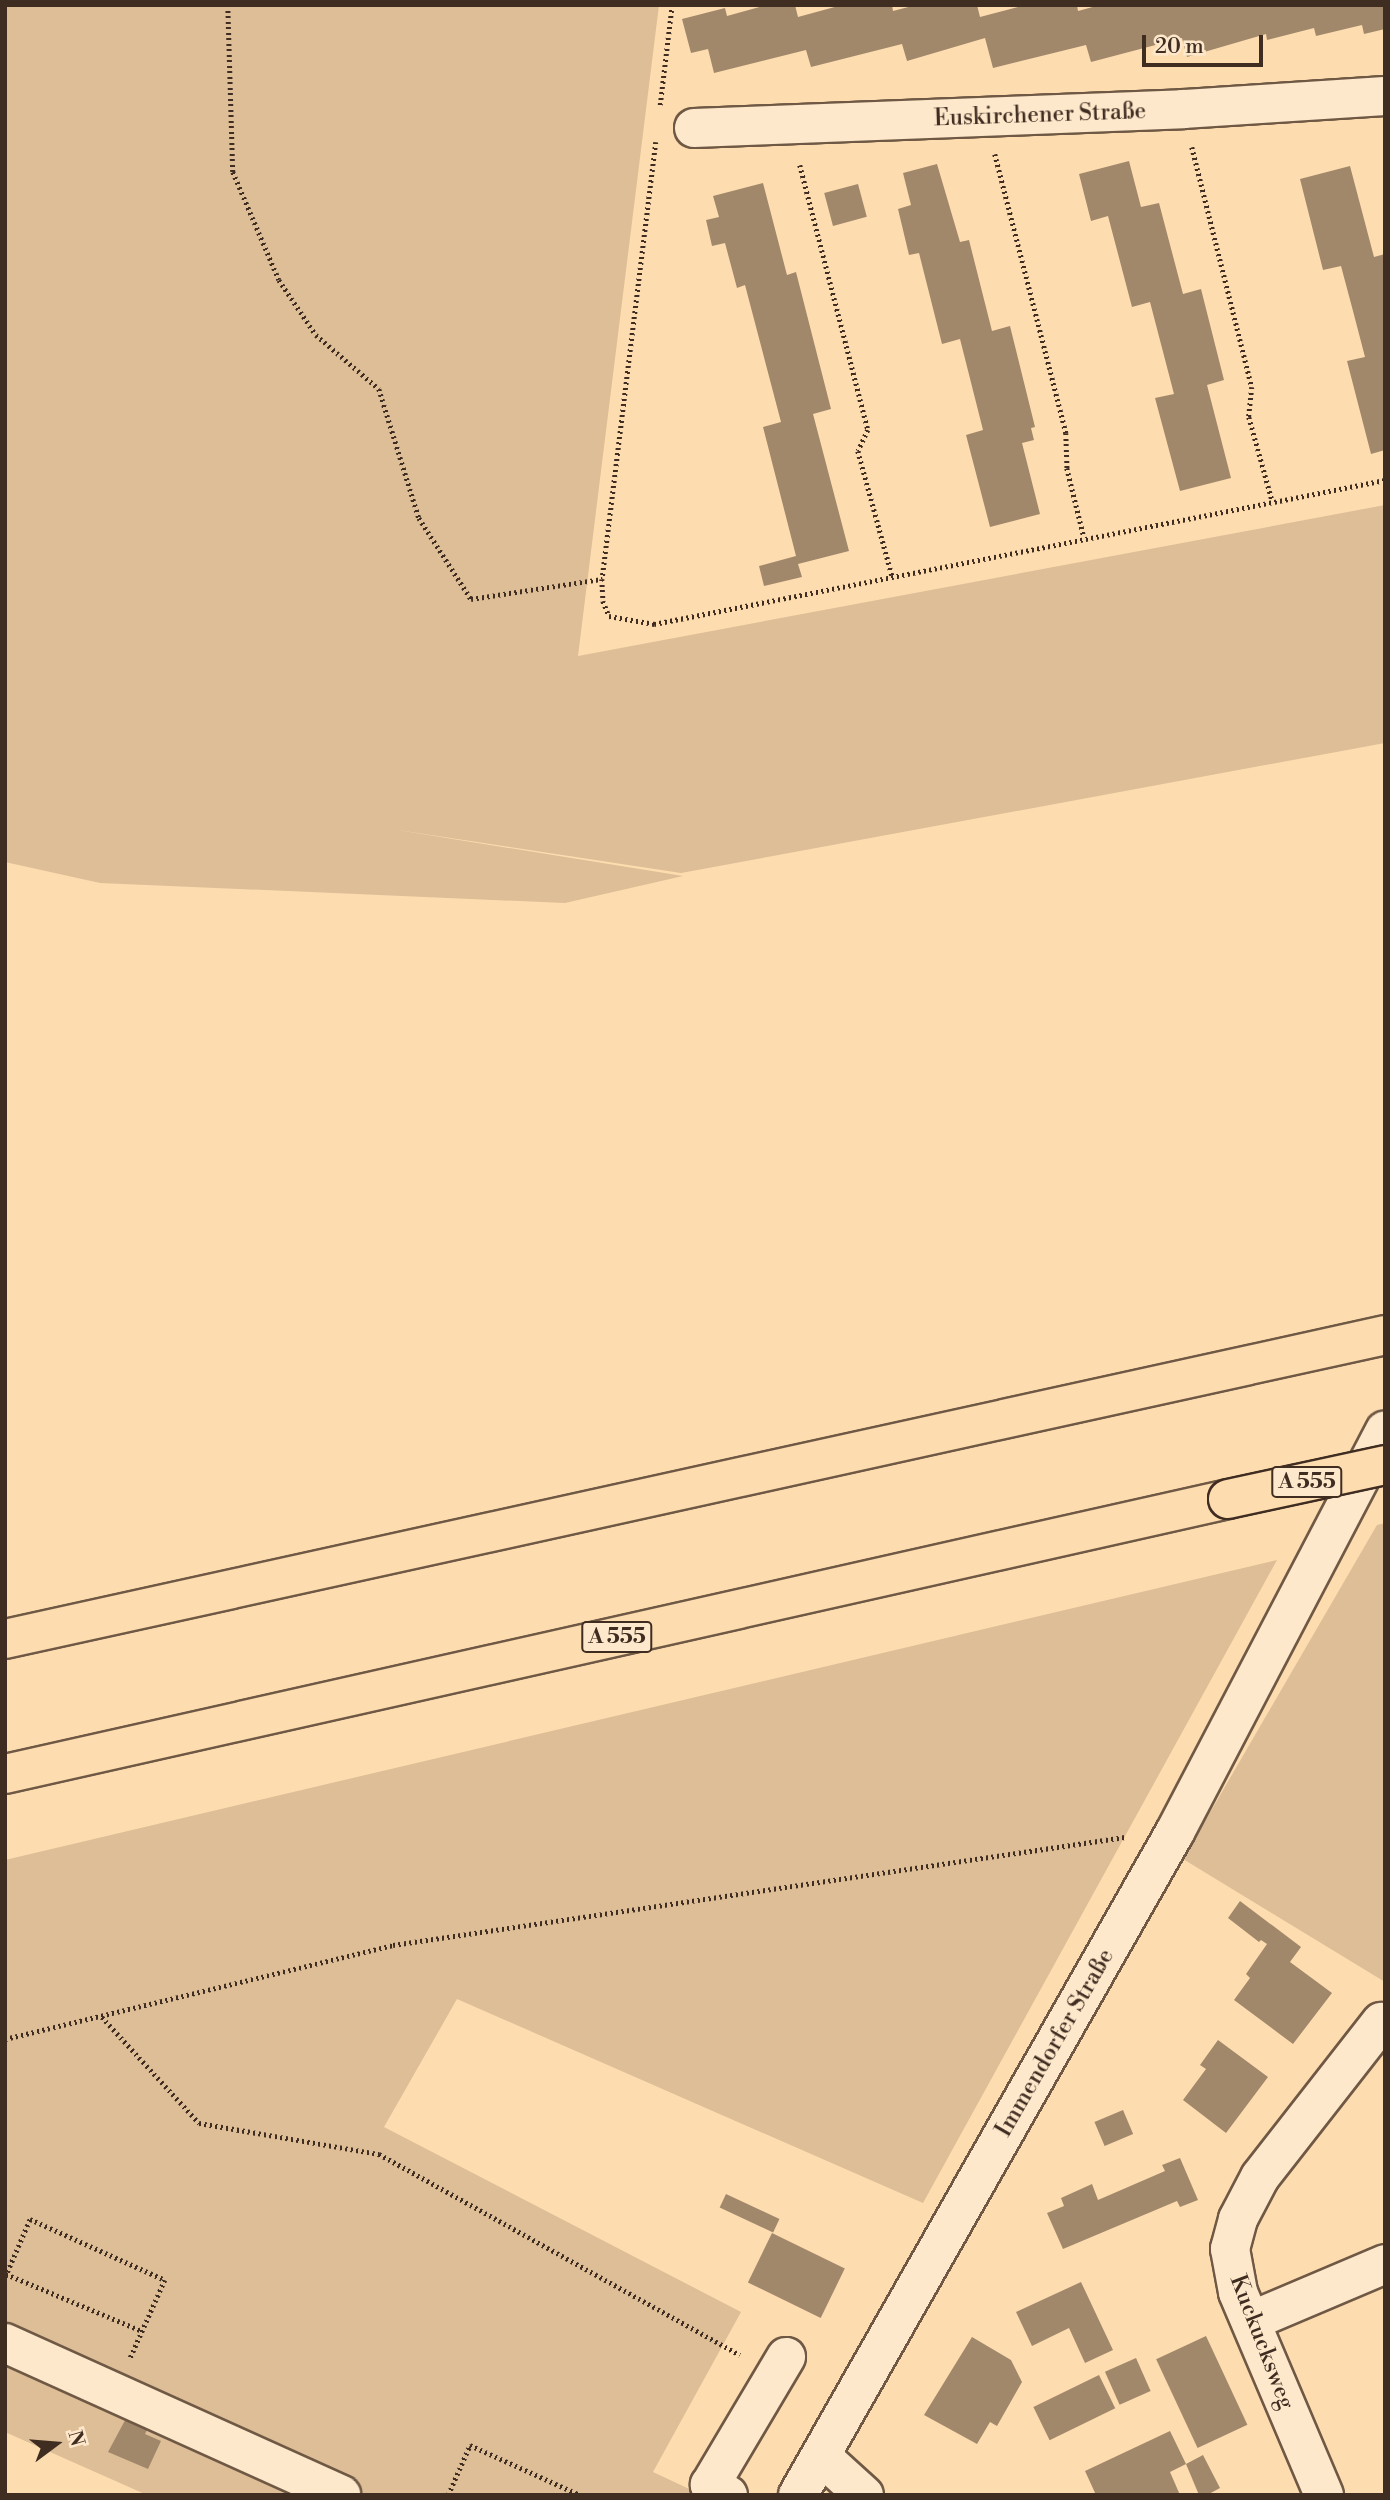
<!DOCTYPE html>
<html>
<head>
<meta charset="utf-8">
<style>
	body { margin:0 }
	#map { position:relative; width:1390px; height:2500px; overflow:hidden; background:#fddcaf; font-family:"Libre Bodoni",serif }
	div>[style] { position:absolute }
	.green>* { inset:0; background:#ddbe97 }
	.building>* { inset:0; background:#a2886b; transform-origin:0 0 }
	.path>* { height:4.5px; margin-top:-2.25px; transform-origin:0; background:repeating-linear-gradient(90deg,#402d22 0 2px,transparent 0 5.5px) }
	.roads { filter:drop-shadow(2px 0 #6f5945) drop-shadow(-2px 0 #6f5945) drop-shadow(0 2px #6f5945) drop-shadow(0 -2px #6f5945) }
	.minor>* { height:38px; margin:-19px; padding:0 19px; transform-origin:19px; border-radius:19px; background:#fee8cb }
	.highway>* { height:38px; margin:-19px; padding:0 19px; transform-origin:19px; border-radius:19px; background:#fddcaf }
	.bridges { filter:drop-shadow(2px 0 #402d22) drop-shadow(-2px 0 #402d22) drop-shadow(0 2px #402d22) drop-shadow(0 -2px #402d22) }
	.highway-bridge>* { height:38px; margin:-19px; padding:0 19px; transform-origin:19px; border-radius:19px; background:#fddcaf }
	span { translate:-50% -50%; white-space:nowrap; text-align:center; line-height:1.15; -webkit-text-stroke:5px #fee8cb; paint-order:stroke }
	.shield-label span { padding:2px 5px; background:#fee8cb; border:2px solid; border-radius:5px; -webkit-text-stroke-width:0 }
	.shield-label { font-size:21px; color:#402d22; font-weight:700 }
	.street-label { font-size:23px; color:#402d22 }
	.frame { position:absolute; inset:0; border:7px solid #402d22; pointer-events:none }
	.north { position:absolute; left:21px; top:2409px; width:70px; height:70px; -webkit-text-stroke:5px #fee8cb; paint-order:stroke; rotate:74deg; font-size:19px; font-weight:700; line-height:28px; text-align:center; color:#402d22 }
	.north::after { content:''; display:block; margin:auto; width:24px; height:32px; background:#402d22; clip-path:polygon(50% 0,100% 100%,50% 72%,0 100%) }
	.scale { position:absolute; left:1142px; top:35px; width:121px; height:32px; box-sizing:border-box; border:4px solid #402d22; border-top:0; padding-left:9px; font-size:21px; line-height:24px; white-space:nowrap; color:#402d22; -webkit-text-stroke:5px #fee8cb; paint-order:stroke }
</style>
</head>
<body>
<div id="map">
	<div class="green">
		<div style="clip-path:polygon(5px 5px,659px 5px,578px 656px,1385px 505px,1385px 743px,681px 873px,391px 829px,683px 876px,565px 903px,100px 883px,5px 862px)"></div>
		<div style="clip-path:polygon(1385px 1523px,1385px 1982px,1183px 1859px,1377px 1525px)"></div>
		<div style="clip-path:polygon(1277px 1560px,923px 2203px,457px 1999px,384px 2127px,741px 2312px,653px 2472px,702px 2495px,147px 2495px,5px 2432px,5px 1860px)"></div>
	</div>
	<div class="building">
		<div style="clip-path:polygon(767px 5px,795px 5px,798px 17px,842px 5px,892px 5px,893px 11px,916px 5px,977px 5px,980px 17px,1026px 5px,1077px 5px,1078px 11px,1100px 5px,1385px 5px,1385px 29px,1364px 34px,1362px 25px,1316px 36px,1314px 28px,1267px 40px,1266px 34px,1187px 57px,1182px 38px,1091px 62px,1086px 45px,993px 68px,985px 38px,907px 61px,902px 44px,811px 67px,806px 50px,714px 73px,708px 49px,691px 53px,682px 19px,725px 8px,727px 16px)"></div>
		<div style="clip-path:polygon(1129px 161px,1141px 207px,1159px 203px,1183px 294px,1201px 289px,1224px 380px,1207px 385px,1231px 478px,1180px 491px,1155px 398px,1174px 394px,1150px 302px,1132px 307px,1108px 216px,1091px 221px,1079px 174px)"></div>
		<div style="clip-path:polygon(937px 164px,960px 242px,969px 240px,992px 331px,1010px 326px,1035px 427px,1031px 428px,1034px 440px,1022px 443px,1040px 514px,990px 527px,966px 435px,983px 430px,960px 339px,942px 344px,919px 253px,909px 255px,898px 209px,911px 205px,903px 173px)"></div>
		<div style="clip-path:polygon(1350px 166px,1374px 257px,1385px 254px,1385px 450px,1371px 454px,1347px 361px,1365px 357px,1353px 311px,1341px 266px,1323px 270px,1300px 179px)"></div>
		<div style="clip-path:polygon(763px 183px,787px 275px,796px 272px,831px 409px,813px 414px,849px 551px,798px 564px,802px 577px,764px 586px,759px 566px,796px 556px,763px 427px,781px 422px,745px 285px,737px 288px,725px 243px,712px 246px,706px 220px,719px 217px,713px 196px)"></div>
		<div style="left:858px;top:184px;width:34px;height:35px;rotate:75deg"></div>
		<div style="clip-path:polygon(1240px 1901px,1301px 1947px,1290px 1962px,1332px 1993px,1293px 2044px,1234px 2000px,1250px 1978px,1246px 1974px,1267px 1944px,1261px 1940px,1259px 1942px,1228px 1918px)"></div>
		<div style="clip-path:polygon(1218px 2040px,1268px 2077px,1226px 2133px,1183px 2100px,1206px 2069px,1200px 2065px)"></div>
		<div style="left:1123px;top:2110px;width:26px;height:31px;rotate:67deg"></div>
		<div style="clip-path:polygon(1180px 2158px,1198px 2200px,1180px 2207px,1177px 2201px,1063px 2249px,1047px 2213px,1064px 2206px,1061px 2198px,1092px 2184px,1098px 2200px,1165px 2171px,1162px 2165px)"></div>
		<div style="left:726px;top:2194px;width:59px;height:15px;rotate:25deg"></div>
		<div style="left:772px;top:2233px;width:81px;height:55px;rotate:26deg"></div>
		<div style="clip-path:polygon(1081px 2282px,1113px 2350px,1085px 2363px,1069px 2328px,1032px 2346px,1016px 2312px)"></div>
		<div style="left:1206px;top:2336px;width:98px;height:55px;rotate:65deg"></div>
		<div style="clip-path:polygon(972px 2337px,1011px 2360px,1022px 2382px,997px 2426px,990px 2422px,977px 2444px,924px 2415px)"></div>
		<div style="left:1136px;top:2358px;width:36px;height:34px;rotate:66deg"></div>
		<div style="left:1099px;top:2375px;width:37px;height:73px;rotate:64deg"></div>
		<div style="clip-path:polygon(130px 2411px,152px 2420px,145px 2434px,161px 2441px,148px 2469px,108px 2452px)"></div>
		<div style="clip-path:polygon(1170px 2431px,1186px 2464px,1170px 2472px,1180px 2495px,1096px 2495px,1085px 2471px)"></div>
		<div style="clip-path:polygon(1203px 2455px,1220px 2488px,1207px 2495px,1199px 2495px,1186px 2464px)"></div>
	</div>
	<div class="path">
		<div style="left:228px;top:5px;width:167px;rotate:88.3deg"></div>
		<div style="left:233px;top:172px;width:117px;rotate:66.9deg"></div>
		<div style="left:279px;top:280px;width:66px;rotate:56.1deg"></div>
		<div style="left:316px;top:335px;width:83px;rotate:40.6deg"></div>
		<div style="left:379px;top:389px;width:135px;rotate:72.8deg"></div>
		<div style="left:419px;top:518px;width:96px;rotate:57.3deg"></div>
		<div style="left:471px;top:599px;width:133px;rotate:-8.7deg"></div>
		<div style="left:660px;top:105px;width:101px;rotate:-83.2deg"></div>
		<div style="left:656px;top:142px;width:440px;rotate:97deg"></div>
		<div style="left:602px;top:579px;width:22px;rotate:87deg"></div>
		<div style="left:603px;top:601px;width:16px;rotate:68deg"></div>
		<div style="left:609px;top:616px;width:46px;rotate:10.1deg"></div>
		<div style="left:654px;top:624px;width:745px;rotate:-11.14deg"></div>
		<div style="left:1192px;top:147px;width:247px;rotate:76deg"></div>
		<div style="left:1252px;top:387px;width:30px;rotate:96deg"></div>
		<div style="left:1249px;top:417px;width:86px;rotate:74.5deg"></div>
		<div style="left:995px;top:154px;width:288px;rotate:75.7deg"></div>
		<div style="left:1066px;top:433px;width:35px;rotate:88deg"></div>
		<div style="left:1067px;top:468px;width:71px;rotate:76.2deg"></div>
		<div style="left:800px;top:165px;width:274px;rotate:75.6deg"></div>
		<div style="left:868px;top:430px;width:23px;rotate:115deg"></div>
		<div style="left:858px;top:451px;width:129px;rotate:74.7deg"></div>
		<div style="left:102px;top:2017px;width:144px;rotate:47.5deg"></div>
		<div style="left:199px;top:2123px;width:183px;rotate:9.8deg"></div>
		<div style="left:379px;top:2154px;width:413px;rotate:29.1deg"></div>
		<div style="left:5px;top:2039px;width:399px;rotate:-13.6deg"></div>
		<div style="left:393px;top:1945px;width:740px;rotate:-8.39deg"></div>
		<div style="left:6px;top:2274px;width:147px;rotate:22.7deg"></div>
		<div style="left:5px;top:2277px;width:63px;rotate:-66.7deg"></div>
		<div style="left:30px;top:2219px;width:148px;rotate:24.3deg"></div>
		<div style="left:165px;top:2280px;width:86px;rotate:113.9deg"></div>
		<div style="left:448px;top:2495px;width:55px;rotate:-66.3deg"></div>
		<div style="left:470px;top:2445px;width:121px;rotate:24.4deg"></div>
	</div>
	<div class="roads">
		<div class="minor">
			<div style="left:694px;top:128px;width:489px;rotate:-2.2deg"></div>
			<div style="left:1183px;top:109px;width:202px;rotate:-3.7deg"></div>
			<div style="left:1251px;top:2321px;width:146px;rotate:-23deg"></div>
			<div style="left:5px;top:2343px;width:369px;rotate:24.3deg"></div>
			<div style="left:821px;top:2456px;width:58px;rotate:42.2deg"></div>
			<div style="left:728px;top:2495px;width:21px;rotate:-151deg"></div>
			<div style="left:710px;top:2485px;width:149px;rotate:-59.3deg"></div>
			<div style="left:798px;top:2495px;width:763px;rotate:-60.38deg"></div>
			<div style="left:1175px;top:1832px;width:453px;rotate:-62.4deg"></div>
			<div style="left:1324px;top:2495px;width:220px;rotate:-113deg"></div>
			<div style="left:1238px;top:2292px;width:44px;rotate:-100.5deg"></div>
			<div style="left:1230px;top:2249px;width:31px;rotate:-75deg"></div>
			<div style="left:1238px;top:2219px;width:47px;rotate:-62.4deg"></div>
			<div style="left:1260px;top:2177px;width:197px;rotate:-52deg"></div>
		</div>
		<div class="highway">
			<div style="left:5px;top:1639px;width:1413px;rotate:-12.42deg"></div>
			<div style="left:5px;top:1774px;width:1254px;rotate:-12.67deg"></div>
		</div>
	</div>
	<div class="bridges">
		<div class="highway-bridge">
			<div style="left:1228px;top:1499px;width:161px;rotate:-12.2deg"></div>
		</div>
	</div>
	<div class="shield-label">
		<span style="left:1307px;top:1482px">A 555</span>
		<span style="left:617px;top:1637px">A 555</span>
	</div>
	<div class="street-label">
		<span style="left:1040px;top:115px;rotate:-2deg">Euskirchener Straße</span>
		<span style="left:1055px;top:2043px;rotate:-60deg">Immendorfer Straße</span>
		<span style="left:1262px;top:2342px;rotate:69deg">Kuckucksweg</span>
	</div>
	<div class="frame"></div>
	<div class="north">N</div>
	<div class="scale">20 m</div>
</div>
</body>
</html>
